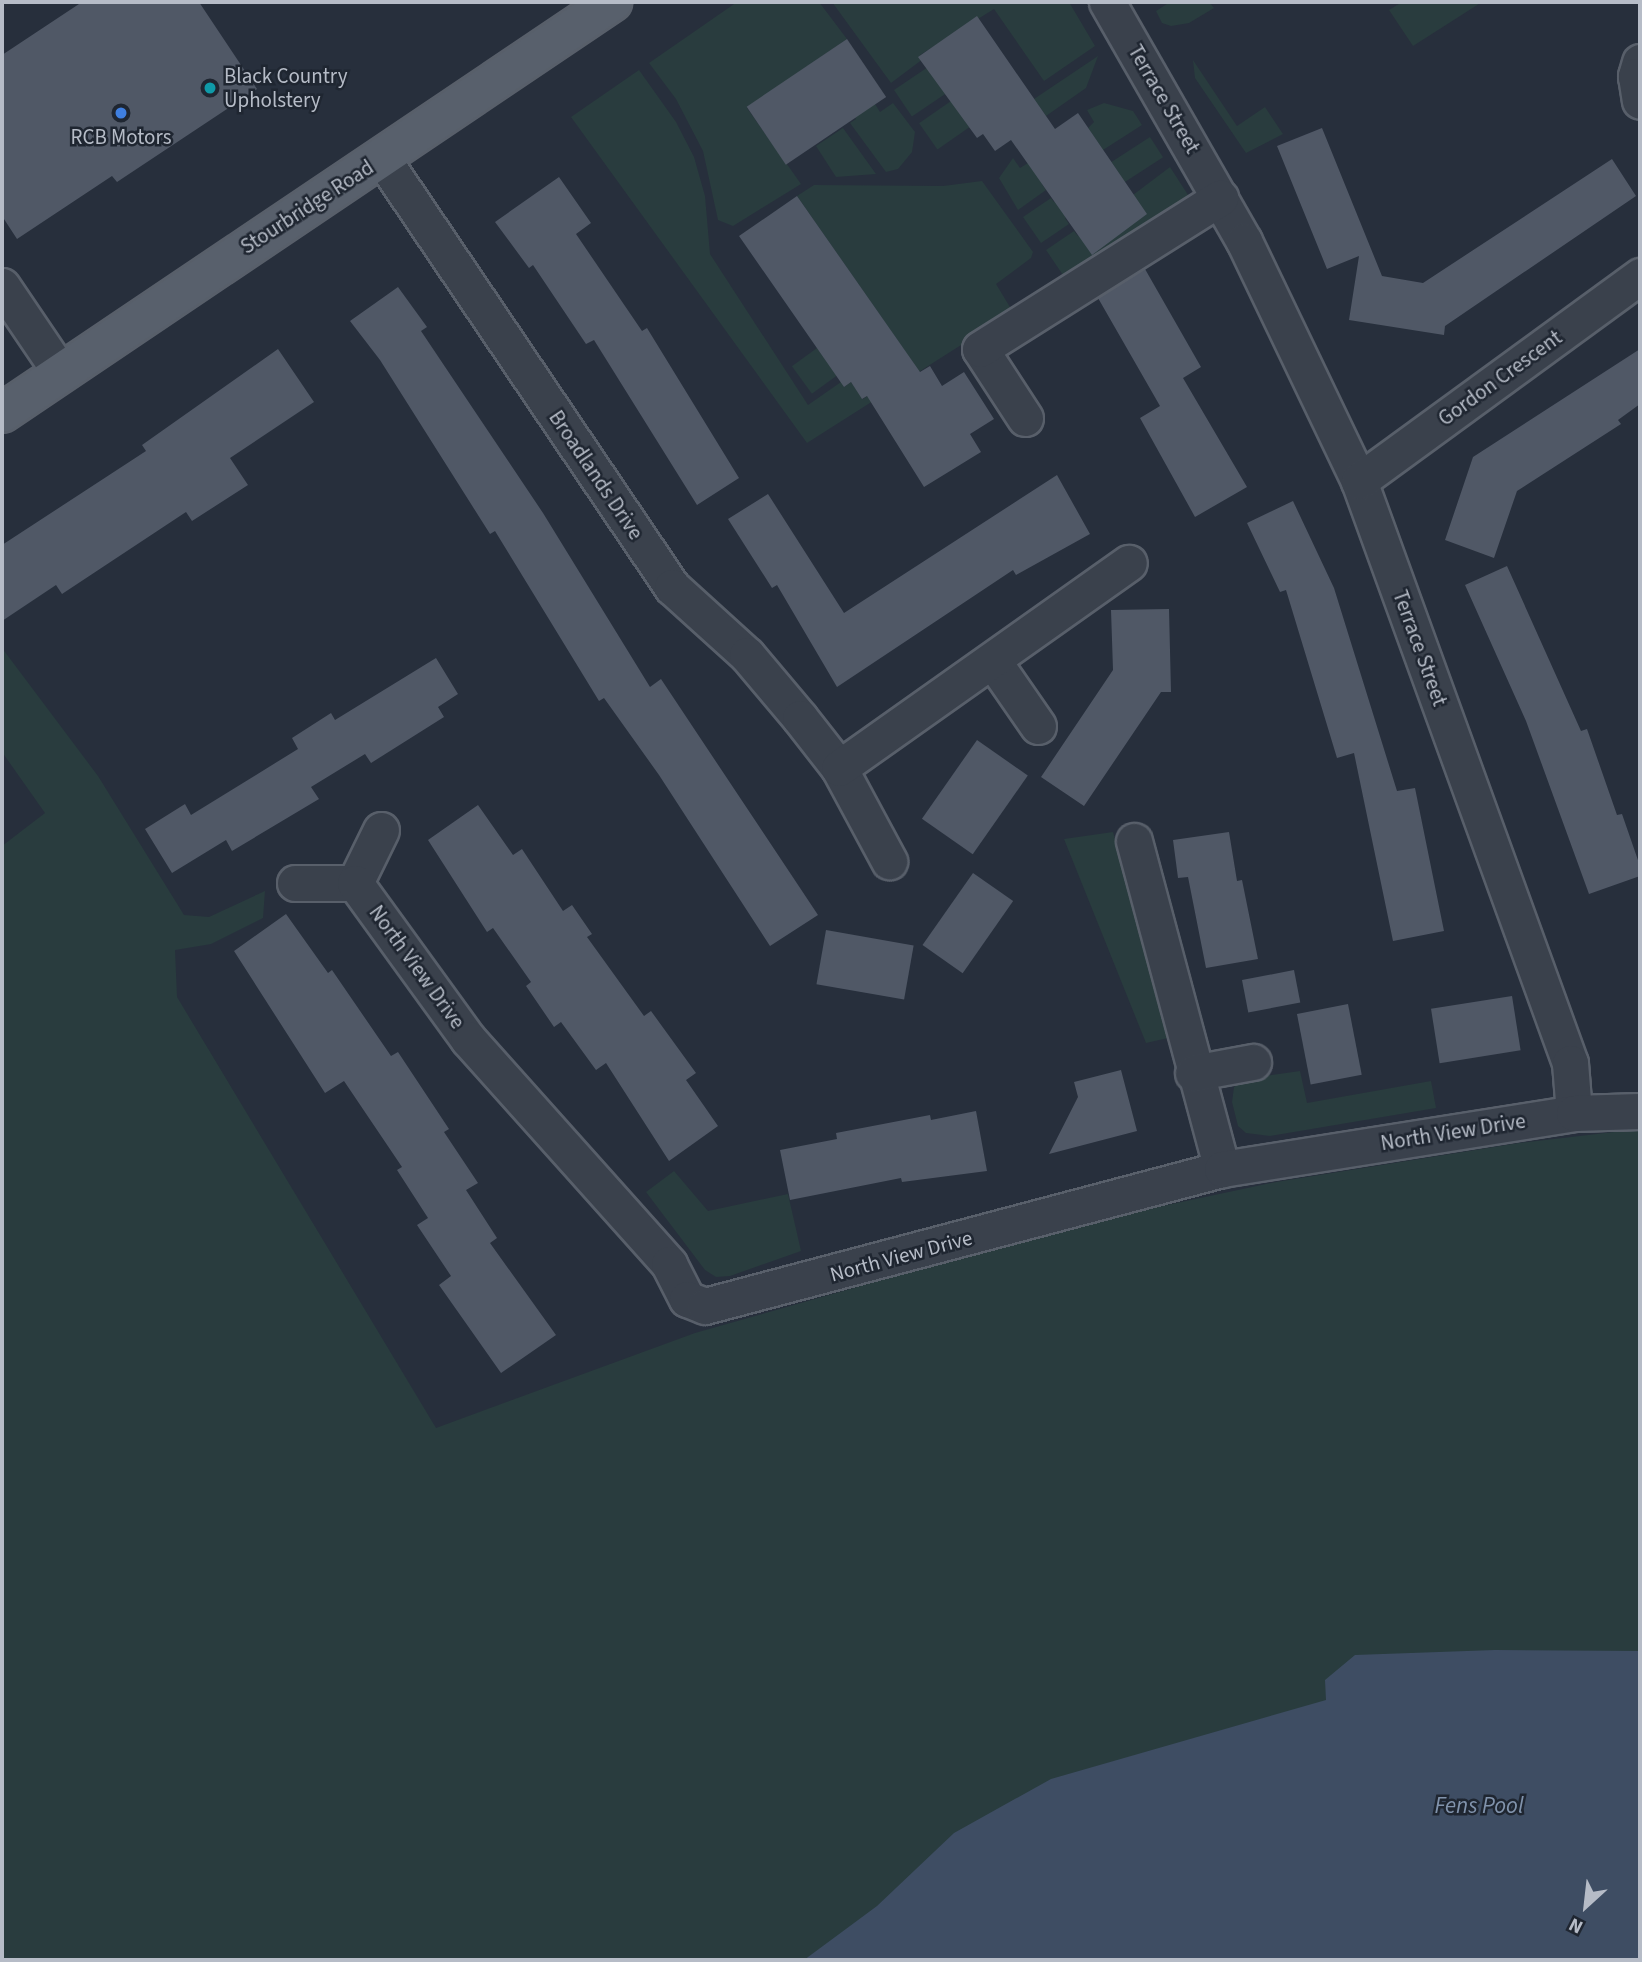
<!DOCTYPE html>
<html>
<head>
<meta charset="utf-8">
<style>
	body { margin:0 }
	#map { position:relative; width:1642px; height:1962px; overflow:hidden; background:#272f3c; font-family:"Source Sans 3",sans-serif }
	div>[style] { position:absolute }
	.green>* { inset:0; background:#293c3e; transform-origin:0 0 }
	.water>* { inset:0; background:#3e4d63 }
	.building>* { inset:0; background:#505866; transform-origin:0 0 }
	.roads { filter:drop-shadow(2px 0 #585f6a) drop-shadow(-2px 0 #585f6a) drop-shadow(0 2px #585f6a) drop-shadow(0 -2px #585f6a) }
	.street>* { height:35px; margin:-17.5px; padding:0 17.5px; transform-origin:17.5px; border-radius:17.5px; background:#3a414c }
	.primary>* { height:38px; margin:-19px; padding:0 19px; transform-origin:19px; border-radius:19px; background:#58606c }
	.dots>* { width:19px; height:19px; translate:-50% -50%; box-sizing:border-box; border:4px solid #1f2631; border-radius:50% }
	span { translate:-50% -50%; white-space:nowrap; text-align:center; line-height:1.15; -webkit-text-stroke:5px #1f2631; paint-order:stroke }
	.poi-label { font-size:21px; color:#b6bcc7 }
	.left { translate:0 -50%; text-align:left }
	.street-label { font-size:21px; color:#b6bcc7 }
	.water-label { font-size:23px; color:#8193ac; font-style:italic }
	.frame { position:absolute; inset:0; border:4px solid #b6bcc7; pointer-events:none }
	.north { position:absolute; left:1551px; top:1871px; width:70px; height:70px; -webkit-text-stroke:5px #1f2631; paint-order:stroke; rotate:207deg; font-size:19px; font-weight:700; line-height:28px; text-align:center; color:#b6bcc7 }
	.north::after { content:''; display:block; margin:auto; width:24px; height:32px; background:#b6bcc7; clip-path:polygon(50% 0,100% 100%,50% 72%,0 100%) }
</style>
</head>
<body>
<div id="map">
	<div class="green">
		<div style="clip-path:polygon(737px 2px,819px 2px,847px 39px,747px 108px,801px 184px,733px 226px,718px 220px,703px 151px,676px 99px,649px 63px)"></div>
		<div style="clip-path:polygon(832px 2px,1069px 2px,1095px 46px,1044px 81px,994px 9px,920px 55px,923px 59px,891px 83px)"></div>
		<div style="clip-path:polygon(1170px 2px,1209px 2px,1214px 8px,1189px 23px,1171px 26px,1162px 23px,1156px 11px)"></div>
		<div style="clip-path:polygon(1402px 2px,1482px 2px,1413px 46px,1389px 10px)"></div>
		<div style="clip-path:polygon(1098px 56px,1086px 88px,1046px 116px,1034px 99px)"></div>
		<div style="clip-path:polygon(1193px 60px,1237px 126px,1265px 107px,1283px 134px,1246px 153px,1195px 78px)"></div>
		<div style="left:928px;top:67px;width:32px;height:41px;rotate:56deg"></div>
		<div style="clip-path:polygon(639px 70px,676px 122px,694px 157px,705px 196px,710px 254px,808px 405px,841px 382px,844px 387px,851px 382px,863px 399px,914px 364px,797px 196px,814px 185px,943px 186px,982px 181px,1033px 252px,1031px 258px,996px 284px,1013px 312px,807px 443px,571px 117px)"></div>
		<div style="left:951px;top:101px;width:32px;height:39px;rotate:55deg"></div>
		<div style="clip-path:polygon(893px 103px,915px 132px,912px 152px,898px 169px,886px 172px,850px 123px,856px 119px,850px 110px,875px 104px,880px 112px)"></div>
		<div style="clip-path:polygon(1104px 103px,1133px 111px,1142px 125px,1103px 150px,1088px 128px,1094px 122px,1087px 110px)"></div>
		<div style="clip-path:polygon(843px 128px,876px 174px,836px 177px,816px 146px)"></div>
		<div style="left:1150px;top:137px;width:24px;height:46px;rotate:57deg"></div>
		<div style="clip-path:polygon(1013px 158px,1020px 168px,1028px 163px,1050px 179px,1042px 184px,1046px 190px,1018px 210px,999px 178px)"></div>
		<div style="clip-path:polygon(1170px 167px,1190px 198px,1065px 278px,1046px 250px,1074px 231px,1078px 236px,1084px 232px)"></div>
		<div style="clip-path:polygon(1051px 198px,1054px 202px,1061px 198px,1072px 213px,1065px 218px,1069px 224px,1041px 243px,1023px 217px)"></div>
		<div style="left:817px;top:348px;width:34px;height:31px;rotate:54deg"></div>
		<div style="clip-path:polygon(2px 648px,98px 776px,184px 915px,209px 917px,265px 891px,263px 918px,211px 944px,175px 950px,177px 997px,436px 1428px,695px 1333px,1083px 1223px,1276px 1182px,1519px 1143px,1640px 1129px,1640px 1960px,2px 1960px,2px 846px,45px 813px,2px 752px)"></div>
		<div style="clip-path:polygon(1113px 832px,1168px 1038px,1146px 1043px,1064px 839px)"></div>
		<div style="clip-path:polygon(1300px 1071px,1307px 1103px,1431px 1081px,1436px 1108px,1270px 1136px,1246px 1133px,1238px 1126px,1232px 1102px,1234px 1087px,1245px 1079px)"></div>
		<div style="clip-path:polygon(674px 1171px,708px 1211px,788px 1194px,801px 1251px,730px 1276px,716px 1277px,705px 1270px,646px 1192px)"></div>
	</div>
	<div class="water">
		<div style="clip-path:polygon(1495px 1650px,1640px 1651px,1640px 1960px,804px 1960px,877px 1906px,954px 1833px,1051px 1779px,1326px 1700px,1325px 1680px,1355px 1655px)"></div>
	</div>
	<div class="building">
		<div style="clip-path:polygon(82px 2px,199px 2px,257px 89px,117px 182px,112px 176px,17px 239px,2px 216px,2px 55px)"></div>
		<div style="clip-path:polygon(977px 16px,1055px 129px,1078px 113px,1147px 214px,1092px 255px,1011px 140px,995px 151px,983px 134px,977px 138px,918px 57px)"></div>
		<div style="left:847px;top:39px;width:70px;height:121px;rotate:56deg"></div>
		<div style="clip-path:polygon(1322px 128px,1382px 276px,1423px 283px,1612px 159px,1636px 196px,1445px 326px,1444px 335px,1349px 320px,1359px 256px,1327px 269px,1277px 146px)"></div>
		<div style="clip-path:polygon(559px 177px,591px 223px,576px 234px,642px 331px,647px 328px,739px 478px,697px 505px,594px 340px,586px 344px,533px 265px,529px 268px,495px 222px)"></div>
		<div style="clip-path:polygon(797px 196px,920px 372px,930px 366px,942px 386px,964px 372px,994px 419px,970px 434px,981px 452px,924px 487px,867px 396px,862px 399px,851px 382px,844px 387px,739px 236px)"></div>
		<div style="clip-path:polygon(1145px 269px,1201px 367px,1183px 378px,1247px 487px,1195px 517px,1140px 418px,1160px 406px,1098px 298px)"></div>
		<div style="clip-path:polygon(398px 287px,427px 327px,421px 331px,543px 513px,650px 687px,661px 679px,818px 915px,770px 946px,659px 775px,604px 698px,599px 701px,495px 531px,490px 534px,380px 360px,350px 321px)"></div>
		<div style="clip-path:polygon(278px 349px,314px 402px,230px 458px,248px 485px,192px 521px,186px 512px,62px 594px,56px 585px,2px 621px,2px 545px,146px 451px,142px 445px)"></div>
		<div style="clip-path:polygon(1640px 349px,1640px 404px,1618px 420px,1621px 424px,1517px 491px,1494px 558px,1445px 540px,1473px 457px)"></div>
		<div style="clip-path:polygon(1057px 475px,1090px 534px,1016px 575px,1013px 570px,837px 687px,777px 585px,772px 588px,728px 519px,768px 494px,844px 613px)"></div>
		<div style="clip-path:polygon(1293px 501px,1334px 588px,1397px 791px,1415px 788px,1444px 931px,1393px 941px,1354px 753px,1337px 758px,1286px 590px,1280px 592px,1247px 523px)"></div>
		<div style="clip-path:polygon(1507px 566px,1581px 731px,1587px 729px,1617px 815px,1622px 814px,1640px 866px,1640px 876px,1589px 894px,1526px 721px,1465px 585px)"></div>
		<div style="clip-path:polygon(1169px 609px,1171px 692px,1161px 692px,1084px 806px,1041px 777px,1113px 670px,1111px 610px)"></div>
		<div style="clip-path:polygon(436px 658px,458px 694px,438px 707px,444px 717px,371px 763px,365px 754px,311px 787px,319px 799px,232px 851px,226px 840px,172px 873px,145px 829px,185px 804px,191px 815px,298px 749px,292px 738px,331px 713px,335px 720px)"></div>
		<div style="left:977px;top:740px;width:62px;height:96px;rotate:35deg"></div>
		<div style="clip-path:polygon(478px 805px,513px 855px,522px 849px,563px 911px,572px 905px,592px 934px,587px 937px,644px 1016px,651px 1011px,696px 1073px,686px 1080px,718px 1126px,669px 1161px,606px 1063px,596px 1070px,561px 1022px,554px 1027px,526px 986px,531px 982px,493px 928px,487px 932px,428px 840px)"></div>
		<div style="clip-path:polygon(1229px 832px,1237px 881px,1242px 880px,1258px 959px,1206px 968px,1188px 877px,1178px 878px,1173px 840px)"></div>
		<div style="left:973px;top:873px;width:49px;height:88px;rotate:35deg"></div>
		<div style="clip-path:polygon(286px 914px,328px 973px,332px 970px,391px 1056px,398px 1052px,449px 1129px,444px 1132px,478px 1183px,466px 1190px,497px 1238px,490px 1243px,556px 1335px,501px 1373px,439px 1285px,451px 1276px,417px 1225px,428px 1218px,397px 1170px,402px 1167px,344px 1081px,325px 1093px,234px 951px)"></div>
		<div style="left:826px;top:930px;width:89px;height:55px;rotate:10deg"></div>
		<div style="left:1294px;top:970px;width:33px;height:53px;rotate:79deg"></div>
		<div style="left:1512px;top:996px;width:55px;height:82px;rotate:81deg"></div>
		<div style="left:1348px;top:1004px;width:72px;height:52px;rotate:79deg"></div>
		<div style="clip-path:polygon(1121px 1070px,1137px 1131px,1049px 1154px,1078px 1097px,1074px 1082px)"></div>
		<div style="clip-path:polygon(976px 1111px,987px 1171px,902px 1182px,901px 1178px,790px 1200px,780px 1150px,837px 1139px,836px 1133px,930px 1115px,931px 1120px)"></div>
	</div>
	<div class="roads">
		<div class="street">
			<div style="left:1107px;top:2px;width:275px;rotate:60.2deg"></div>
			<div style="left:1244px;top:241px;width:266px;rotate:64.4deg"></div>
			<div style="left:1359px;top:481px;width:619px;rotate:70.07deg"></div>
			<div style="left:1570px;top:1063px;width:50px;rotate:85.4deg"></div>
			<div style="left:1640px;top:62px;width:15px;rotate:106deg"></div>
			<div style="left:1636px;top:76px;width:25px;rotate:81deg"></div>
			<div style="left:382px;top:158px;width:518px;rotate:55.94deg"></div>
			<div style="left:672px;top:587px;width:101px;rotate:42.2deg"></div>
			<div style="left:747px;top:655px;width:82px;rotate:49.9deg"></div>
			<div style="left:800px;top:718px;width:63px;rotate:52deg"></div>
			<div style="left:839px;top:768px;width:106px;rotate:61.7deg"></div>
			<div style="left:2px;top:286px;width:105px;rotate:55.9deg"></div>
			<div style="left:1025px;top:418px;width:82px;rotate:-123.1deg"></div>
			<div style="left:980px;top:349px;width:284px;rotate:-32.2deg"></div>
			<div style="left:1359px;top:481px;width:348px;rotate:-36.1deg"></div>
			<div style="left:993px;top:661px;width:79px;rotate:55.3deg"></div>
			<div style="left:839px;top:768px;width:355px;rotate:-35.3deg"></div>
			<div style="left:1134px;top:841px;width:340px;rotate:75deg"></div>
			<div style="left:295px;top:883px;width:60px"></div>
			<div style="left:355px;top:883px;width:59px;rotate:-63.9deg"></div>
			<div style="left:355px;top:883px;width:193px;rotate:54.1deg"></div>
			<div style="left:468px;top:1039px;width:302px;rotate:48.2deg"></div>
			<div style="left:669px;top:1264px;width:39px;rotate:63deg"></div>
			<div style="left:687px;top:1299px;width:19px;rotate:21deg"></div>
			<div style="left:705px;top:1306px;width:535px;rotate:-14.84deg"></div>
			<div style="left:1222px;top:1169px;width:356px;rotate:-9deg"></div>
			<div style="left:1574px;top:1113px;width:66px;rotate:-1.7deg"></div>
			<div style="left:1193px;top:1073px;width:61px;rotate:-10.4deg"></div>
		</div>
		<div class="primary">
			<div style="left:2px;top:413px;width:736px;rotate:-33.97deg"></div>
		</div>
	</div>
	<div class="dots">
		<div style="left:210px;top:88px;background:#0f9aa8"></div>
		<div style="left:121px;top:113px;background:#3f7fe0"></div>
	</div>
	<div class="poi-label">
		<span class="left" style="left:224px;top:88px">Black Country<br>Upholstery</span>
		<span style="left:121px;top:137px">RCB Motors</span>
	</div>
	<div class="street-label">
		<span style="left:1164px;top:99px;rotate:60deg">Terrace Street</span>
		<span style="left:307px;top:207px;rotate:-33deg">Stourbridge Road</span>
		<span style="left:1500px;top:378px;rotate:-36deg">Gordon Crescent</span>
		<span style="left:596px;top:475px;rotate:56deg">Broadlands Drive</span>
		<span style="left:1420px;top:648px;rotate:70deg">Terrace Street</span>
		<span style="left:417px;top:967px;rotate:54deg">North View Drive</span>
		<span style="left:1453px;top:1132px;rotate:-9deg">North View Drive</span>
		<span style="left:901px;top:1256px;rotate:-15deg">North View Drive</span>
	</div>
	<div class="water-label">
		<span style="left:1479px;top:1806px">Fens Pool</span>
	</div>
	<div class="frame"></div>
	<div class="north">N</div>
</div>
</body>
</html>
